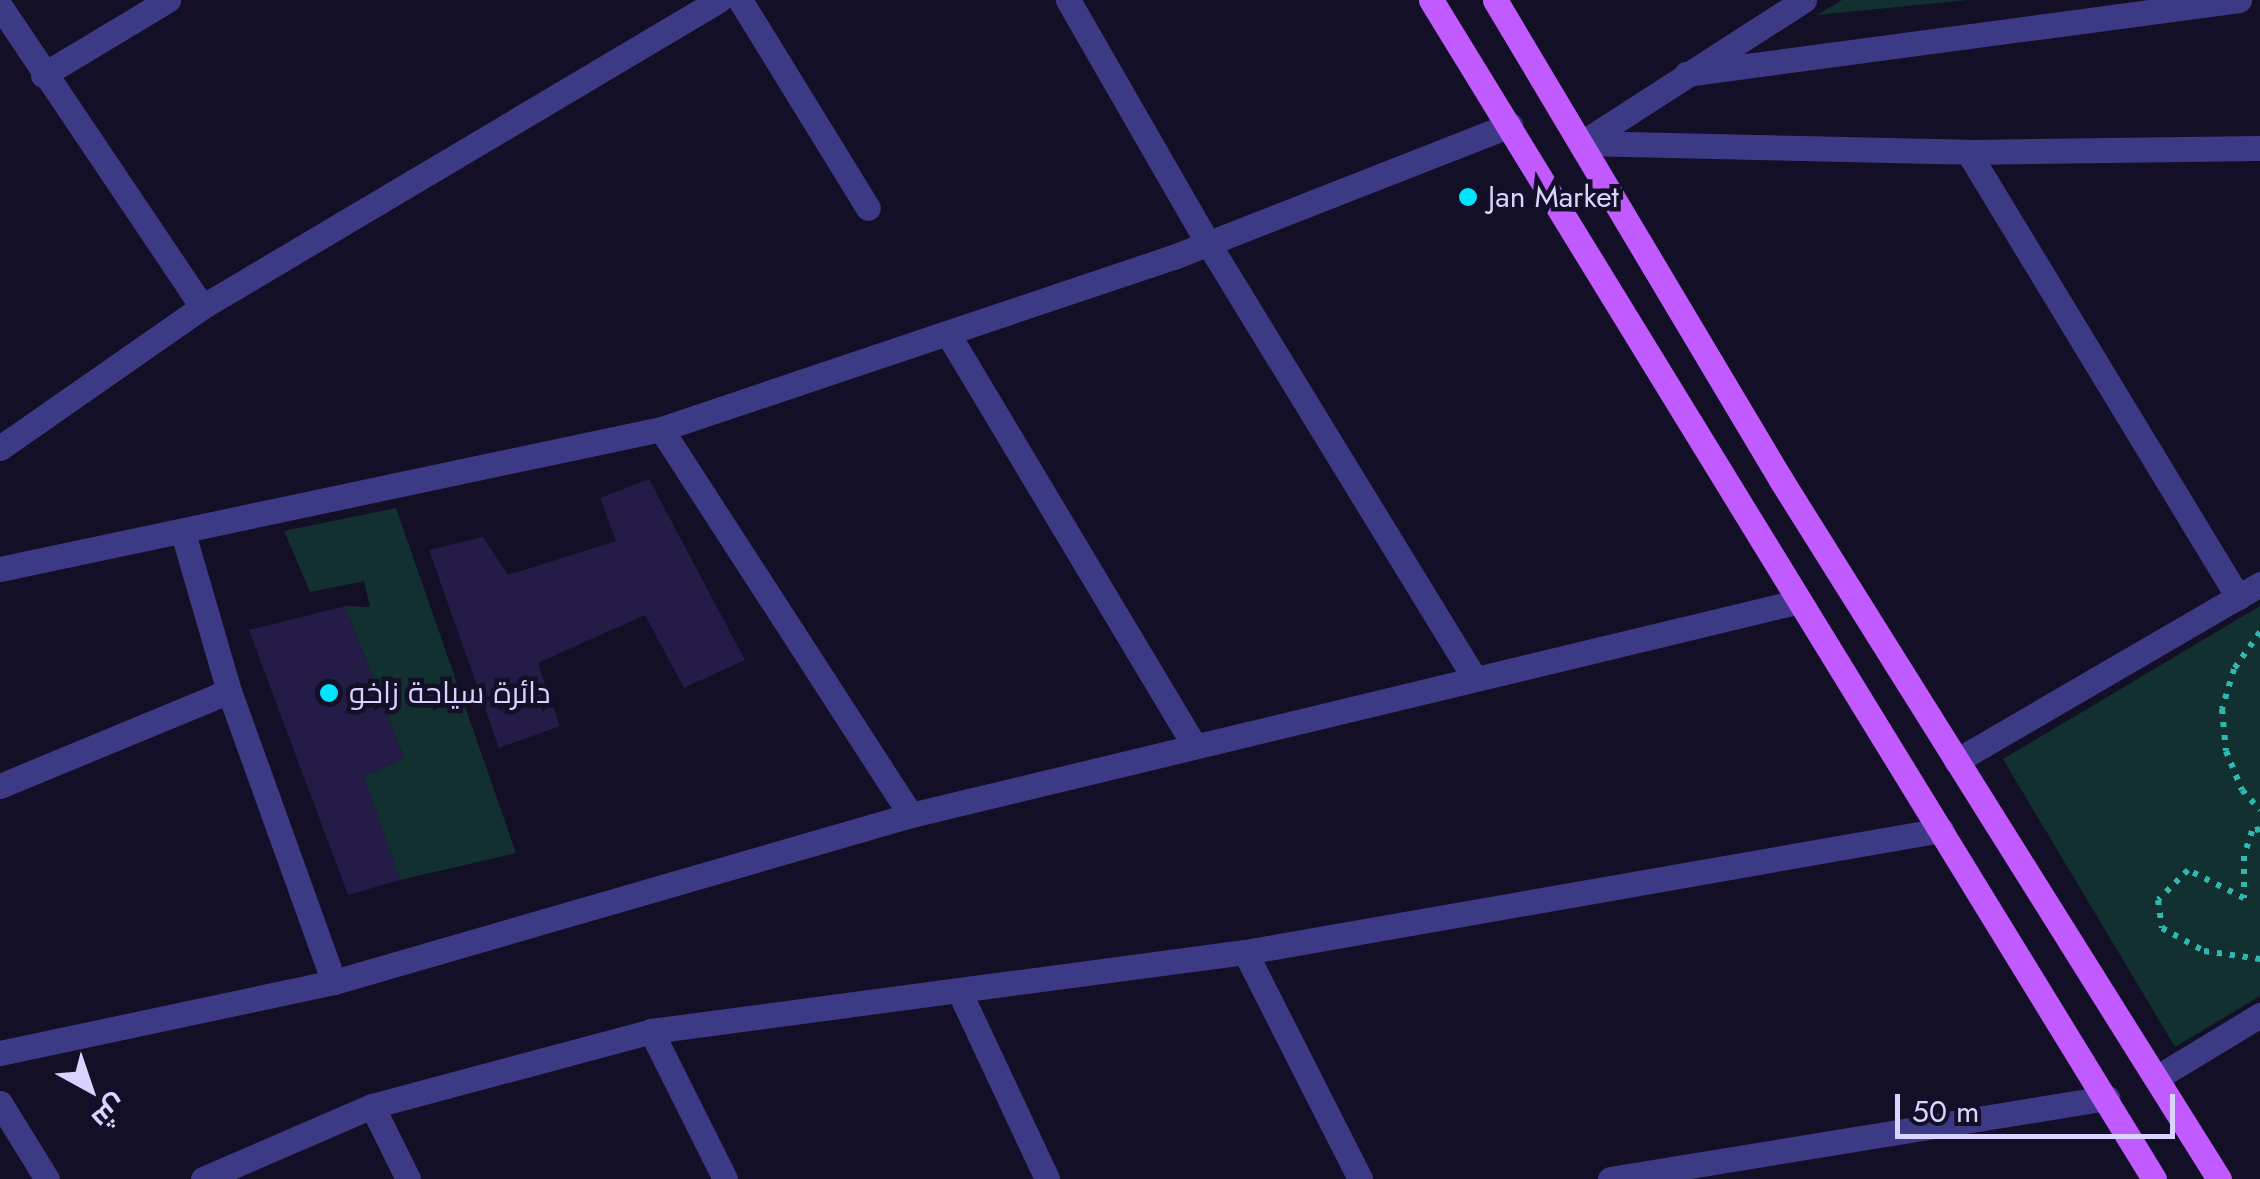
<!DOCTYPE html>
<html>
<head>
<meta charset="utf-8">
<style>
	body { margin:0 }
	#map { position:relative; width:2260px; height:1179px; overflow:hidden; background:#130f26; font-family:Jost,Cairo,sans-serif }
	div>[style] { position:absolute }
	.green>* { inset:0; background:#12302f }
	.building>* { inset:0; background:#241b47 }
	.path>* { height:6px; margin-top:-3px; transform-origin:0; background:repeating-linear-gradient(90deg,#2fb8b0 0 5px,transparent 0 13px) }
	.minor>* { height:25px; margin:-12.5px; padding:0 12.5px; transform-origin:12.5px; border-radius:12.5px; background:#3d3a85 }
	.major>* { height:25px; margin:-12.5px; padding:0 12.5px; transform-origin:12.5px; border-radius:12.5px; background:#c25bff }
	.dots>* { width:28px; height:28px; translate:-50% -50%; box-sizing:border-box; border:5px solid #130f26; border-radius:50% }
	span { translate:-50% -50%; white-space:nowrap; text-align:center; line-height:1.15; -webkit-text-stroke:9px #130f26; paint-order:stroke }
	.poi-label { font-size:30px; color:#d9d4ff }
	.left { translate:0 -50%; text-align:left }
	.north { position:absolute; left:40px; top:1039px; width:100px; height:100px; -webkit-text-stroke:8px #130f26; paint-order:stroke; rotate:140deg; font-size:28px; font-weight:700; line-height:40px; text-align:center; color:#d9d4ff }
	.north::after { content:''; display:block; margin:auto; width:35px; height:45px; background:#d9d4ff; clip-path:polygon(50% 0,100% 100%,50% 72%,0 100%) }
	.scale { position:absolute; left:1895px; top:1094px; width:280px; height:45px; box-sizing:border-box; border:5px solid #d9d4ff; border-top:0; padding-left:12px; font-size:30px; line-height:35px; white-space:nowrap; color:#d9d4ff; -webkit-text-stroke:8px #130f26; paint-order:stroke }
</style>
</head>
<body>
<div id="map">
	<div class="green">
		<div style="clip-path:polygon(1842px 0,1968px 0,1817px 15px)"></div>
		<div style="clip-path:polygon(396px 508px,516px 853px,400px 880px,364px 777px,404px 758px,345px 606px,370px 607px,364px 581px,310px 592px,284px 531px)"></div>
		<div style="clip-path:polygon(2260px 606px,2260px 996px,2175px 1047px,2003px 759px)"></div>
	</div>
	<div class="building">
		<div style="clip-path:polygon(649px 479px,745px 660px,684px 688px,645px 615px,538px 663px,560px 726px,499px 748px,429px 550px,483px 537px,508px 575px,616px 541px,600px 498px)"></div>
		<div style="clip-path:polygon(345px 606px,404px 758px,364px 777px,400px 880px,348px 895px,249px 630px)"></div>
	</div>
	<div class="path">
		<div style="left:2260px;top:632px;width:45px;rotate:125.1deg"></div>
		<div style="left:2234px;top:669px;width:42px;rotate:106.7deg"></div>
		<div style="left:2222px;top:709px;width:42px;rotate:84.6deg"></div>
		<div style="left:2226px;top:751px;width:42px;rotate:67.7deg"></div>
		<div style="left:2242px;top:790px;width:27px;rotate:48deg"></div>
		<div style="left:2260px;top:829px;width:8px;rotate:166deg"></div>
		<div style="left:2252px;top:831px;width:26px;rotate:108deg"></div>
		<div style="left:2244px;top:856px;width:42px;rotate:90deg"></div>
		<div style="left:2244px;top:898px;width:63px;rotate:-153.4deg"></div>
		<div style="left:2188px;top:870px;width:42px;rotate:135deg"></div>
		<div style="left:2158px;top:900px;width:28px;rotate:82deg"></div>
		<div style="left:2162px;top:928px;width:48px;rotate:28.7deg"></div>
		<div style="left:2204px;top:951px;width:57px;rotate:8.1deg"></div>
	</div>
	<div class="minor">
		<div style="left:740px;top:0;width:244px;rotate:58.4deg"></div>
		<div style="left:1068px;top:0;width:280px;rotate:60.1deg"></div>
		<div style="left:1208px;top:243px;width:511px;rotate:58.52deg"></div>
		<div style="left:0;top:6px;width:362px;rotate:56.1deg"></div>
		<div style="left:1686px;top:74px;width:558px;rotate:-7.62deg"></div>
		<div style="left:43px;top:75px;width:146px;rotate:-31deg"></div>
		<div style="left:1582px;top:143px;width:386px;rotate:1.3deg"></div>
		<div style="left:1968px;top:152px;width:292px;rotate:-0.8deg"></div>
		<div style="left:1582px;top:143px;width:264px;rotate:-32.8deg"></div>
		<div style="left:1968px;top:152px;width:521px;rotate:58.75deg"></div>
		<div style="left:948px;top:334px;width:480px;rotate:59.1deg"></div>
		<div style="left:661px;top:429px;width:460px;rotate:57.1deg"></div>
		<div style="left:0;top:448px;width:246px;rotate:-34.9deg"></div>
		<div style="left:202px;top:307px;width:601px;rotate:-30.7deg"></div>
		<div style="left:183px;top:533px;width:165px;rotate:73.8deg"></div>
		<div style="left:229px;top:691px;width:309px;rotate:70.2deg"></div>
		<div style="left:0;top:569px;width:676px;rotate:-11.96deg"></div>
		<div style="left:661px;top:429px;width:543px;rotate:-18.57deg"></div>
		<div style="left:1176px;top:256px;width:359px;rotate:-21.4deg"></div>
		<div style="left:1956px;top:761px;width:352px;rotate:-30.2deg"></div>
		<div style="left:0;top:786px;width:248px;rotate:-22.5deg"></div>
		<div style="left:1245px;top:952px;width:254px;rotate:63.1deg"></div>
		<div style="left:960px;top:993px;width:205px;rotate:64.9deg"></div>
		<div style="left:651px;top:1031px;width:165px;rotate:63.4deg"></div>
		<div style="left:0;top:1053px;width:341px;rotate:-12deg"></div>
		<div style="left:334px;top:982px;width:601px;rotate:-16.14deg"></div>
		<div style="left:911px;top:815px;width:910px;rotate:-13.53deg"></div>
		<div style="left:2156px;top:1078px;width:122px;rotate:-31.2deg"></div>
		<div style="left:0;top:1103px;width:89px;rotate:58.3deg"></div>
		<div style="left:372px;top:1106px;width:81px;rotate:63.7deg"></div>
		<div style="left:203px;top:1179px;width:184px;rotate:-23.4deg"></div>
		<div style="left:372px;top:1106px;width:289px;rotate:-15deg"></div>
		<div style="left:651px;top:1031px;width:599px;rotate:-7.58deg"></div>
		<div style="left:1245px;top:952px;width:707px;rotate:-9.94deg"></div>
		<div style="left:1610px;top:1179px;width:504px;rotate:-9.26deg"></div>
	</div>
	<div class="major">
		<div style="left:1431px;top:0;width:1383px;rotate:58.48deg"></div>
		<div style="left:1495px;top:0;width:559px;rotate:59.21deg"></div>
		<div style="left:1781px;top:480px;width:825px;rotate:57.93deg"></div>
	</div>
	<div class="dots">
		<div style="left:1468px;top:197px;background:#00e5ff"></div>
		<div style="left:329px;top:693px;background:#00e5ff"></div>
	</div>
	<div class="poi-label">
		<span class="left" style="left:1488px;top:197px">Jan Market</span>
		<span class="left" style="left:349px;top:693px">دائرة سياحة زاخو</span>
	</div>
	<div class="north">ش</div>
	<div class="scale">50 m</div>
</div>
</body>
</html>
